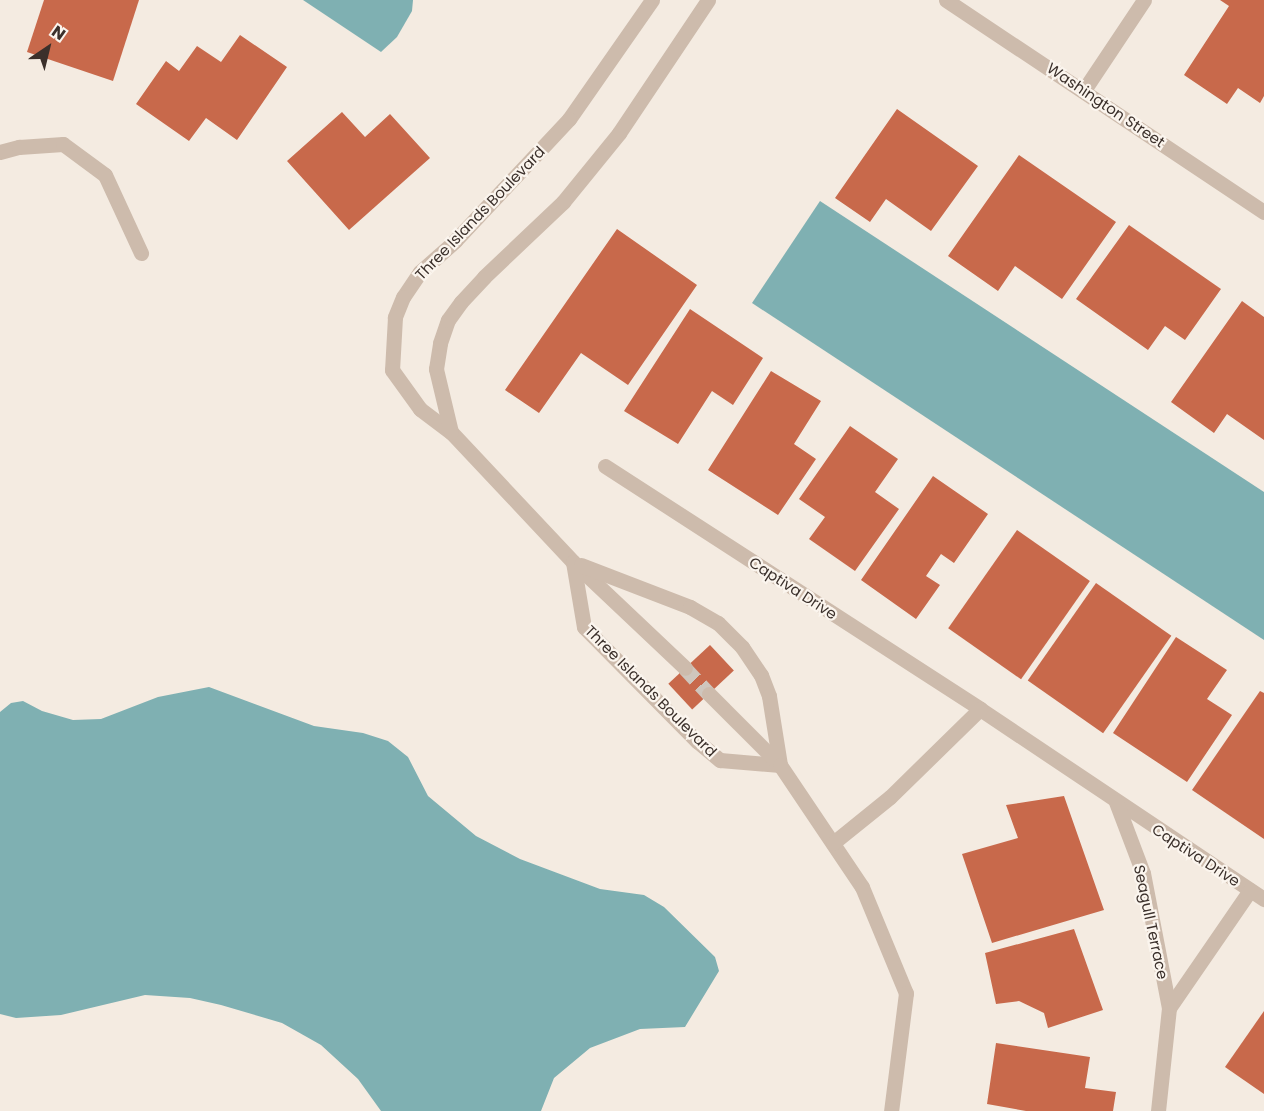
<!DOCTYPE html>
<html>
<head>
<meta charset="utf-8">
<style>
	body { margin:0 }
	#map { position:relative; width:1264px; height:1111px; overflow:hidden; background:#f4ebe1; font-family:Poppins,sans-serif }
	div>[style] { position:absolute }
	.water>* { inset:0; background:#7fb0b2 }
	.building>* { inset:0; background:#c8694b; transform-origin:0 0 }
	.minor-tunnel>* { height:15px; margin-top:-7.5px; transform-origin:0; background:repeating-linear-gradient(90deg,#cfc6bd 0 15px,transparent 0 23px) }
	.minor>* { height:15px; margin:-7.5px; padding:0 7.5px; transform-origin:7.5px; border-radius:7.5px; background:#cdbbac }
	span { translate:-50% -50%; white-space:nowrap; text-align:center; line-height:1.15; -webkit-text-stroke:4.5px #fbf5ee; paint-order:stroke }
	.street-label { font-size:15px; color:#3b302b }
	.north { position:absolute; left:18px; top:18px; width:60px; height:60px; -webkit-text-stroke:4px #fbf5ee; paint-order:stroke; rotate:35deg; font-size:16px; font-weight:700; line-height:24px; text-align:center; color:#3b302b }
	.north::after { content:''; display:block; margin:auto; width:21px; height:27px; background:#3b302b; clip-path:polygon(50% 0,100% 100%,50% 72%,0 100%) }
</style>
</head>
<body>
<div id="map">
	<div class="water">
		<div style="clip-path:polygon(303px 0,413px 0,412px 11px,397px 37px,381px 52px)"></div>
		<div style="clip-path:polygon(820px 201px,1264px 492px,1264px 640px,752px 303px)"></div>
		<div style="clip-path:polygon(209px 687px,314px 726px,363px 733px,388px 741px,408px 757px,428px 796px,476px 836px,520px 859px,600px 889px,644px 895px,664px 907px,715px 957px,719px 971px,685px 1027px,640px 1029px,590px 1048px,554px 1078px,541px 1111px,381px 1111px,358px 1079px,321px 1045px,282px 1023px,221px 1005px,190px 998px,145px 995px,61px 1015px,16px 1018px,0 1014px,0 712px,11px 703px,23px 701px,42px 711px,73px 720px,101px 719px,158px 697px)"></div>
	</div>
	<div class="building">
		<div style="clip-path:polygon(44px 0,139px 0,113px 81px,27px 52px)"></div>
		<div style="clip-path:polygon(1220px 0,1264px 0,1264px 96px,1260px 103px,1238px 88px,1227px 104px,1184px 75px,1229px 6px)"></div>
		<div style="clip-path:polygon(240px 35px,287px 67px,237px 140px,206px 118px,189px 141px,136px 104px,166px 61px,179px 71px,197px 46px,221px 62px)"></div>
		<div style="clip-path:polygon(897px 109px,978px 166px,931px 231px,886px 199px,870px 222px,835px 198px)"></div>
		<div style="clip-path:polygon(342px 112px,365px 137px,390px 114px,430px 158px,349px 230px,287px 161px)"></div>
		<div style="clip-path:polygon(1019px 155px,1116px 222px,1062px 299px,1015px 266px,998px 291px,948px 256px)"></div>
		<div style="clip-path:polygon(1129px 225px,1221px 289px,1185px 340px,1165px 326px,1148px 350px,1076px 299px)"></div>
		<div style="clip-path:polygon(617px 229px,697px 285px,628px 385px,581px 353px,539px 413px,505px 390px)"></div>
		<div style="clip-path:polygon(1242px 301px,1264px 317px,1264px 440px,1227px 414px,1214px 433px,1171px 402px)"></div>
		<div style="clip-path:polygon(690px 309px,763px 358px,733px 405px,712px 391px,678px 444px,624px 411px)"></div>
		<div style="clip-path:polygon(771px 371px,821px 401px,794px 444px,816px 459px,778px 515px,708px 470px)"></div>
		<div style="clip-path:polygon(850px 426px,898px 459px,875px 492px,899px 509px,855px 571px,809px 539px,825px 517px,799px 499px)"></div>
		<div style="clip-path:polygon(933px 476px,988px 514px,954px 563px,941px 554px,926px 576px,940px 585px,916px 619px,861px 580px)"></div>
		<div style="left:1017px;top:530px;width:89px;height:120px;rotate:35deg"></div>
		<div style="left:1096px;top:583px;width:92px;height:119px;rotate:35deg"></div>
		<div style="clip-path:polygon(1176px 637px,1227px 670px,1207px 699px,1232px 715px,1187px 782px,1113px 733px)"></div>
		<div style="left:710px;top:645px;width:35px;height:57px;rotate:47deg"></div>
		<div style="clip-path:polygon(1260px 691px,1264px 693px,1264px 839px,1192px 790px)"></div>
		<div style="clip-path:polygon(1064px 796px,1104px 910px,992px 943px,962px 854px,1018px 838px,1006px 805px)"></div>
		<div style="clip-path:polygon(1074px 929px,1103px 1010px,1048px 1028px,1044px 1013px,1019px 1001px,996px 1004px,985px 953px)"></div>
		<div style="clip-path:polygon(1264px 1011px,1264px 1094px,1225px 1067px)"></div>
		<div style="clip-path:polygon(996px 1043px,1090px 1057px,1085px 1088px,1116px 1092px,1113px 1111px,1026px 1111px,987px 1104px)"></div>
	</div>
	<div class="minor-tunnel">
		<div style="left:685px;top:668px;width:35px;rotate:47deg"></div>
	</div>
	<div class="minor">
		<div style="left:652px;top:0;width:145px;rotate:124.9deg"></div>
		<div style="left:569px;top:119px;width:167px;rotate:133.1deg"></div>
		<div style="left:455px;top:241px;width:47px;rotate:138.5deg"></div>
		<div style="left:420px;top:272px;width:30px;rotate:124deg"></div>
		<div style="left:403px;top:297px;width:22px;rotate:112deg"></div>
		<div style="left:395px;top:317px;width:53px;rotate:93.2deg"></div>
		<div style="left:392px;top:370px;width:48px;rotate:54.3deg"></div>
		<div style="left:420px;top:409px;width:39px;rotate:37deg"></div>
		<div style="left:451px;top:432px;width:178px;rotate:46.8deg"></div>
		<div style="left:573px;top:562px;width:154px;rotate:43.4deg"></div>
		<div style="left:946px;top:0;width:382px;rotate:33.7deg"></div>
		<div style="left:1084px;top:90px;width:108px;rotate:-56.3deg"></div>
		<div style="left:0;top:152px;width:20px;rotate:-15deg"></div>
		<div style="left:19px;top:147px;width:44px;rotate:-3.9deg"></div>
		<div style="left:63px;top:144px;width:52px;rotate:36.4deg"></div>
		<div style="left:105px;top:175px;width:86px;rotate:65.2deg"></div>
		<div style="left:451px;top:432px;width:65px;rotate:-103.4deg"></div>
		<div style="left:436px;top:369px;width:26px;rotate:-81deg"></div>
		<div style="left:440px;top:343px;width:24px;rotate:-71deg"></div>
		<div style="left:448px;top:320px;width:22px;rotate:-54deg"></div>
		<div style="left:461px;top:302px;width:34px;rotate:-47deg"></div>
		<div style="left:484px;top:277px;width:109px;rotate:-43.5deg"></div>
		<div style="left:563px;top:202px;width:89px;rotate:-50.9deg"></div>
		<div style="left:619px;top:133px;width:160px;rotate:-56.2deg"></div>
		<div style="left:605px;top:466px;width:447px;rotate:32.9deg"></div>
		<div style="left:980px;top:709px;width:342px;rotate:33.8deg"></div>
		<div style="left:573px;top:562px;width:66px;rotate:80.4deg"></div>
		<div style="left:584px;top:627px;width:161px;rotate:45.3deg"></div>
		<div style="left:697px;top:741px;width:30px;rotate:40deg"></div>
		<div style="left:720px;top:760px;width:60px;rotate:4.8deg"></div>
		<div style="left:581px;top:565px;width:117px;rotate:21.1deg"></div>
		<div style="left:690px;top:607px;width:32px;rotate:30deg"></div>
		<div style="left:718px;top:623px;width:34px;rotate:45deg"></div>
		<div style="left:742px;top:647px;width:34px;rotate:56deg"></div>
		<div style="left:761px;top:675px;width:22px;rotate:69deg"></div>
		<div style="left:769px;top:696px;width:70px;rotate:80.9deg"></div>
		<div style="left:709px;top:694px;width:100px;rotate:45deg"></div>
		<div style="left:780px;top:765px;width:147px;rotate:56.1deg"></div>
		<div style="left:862px;top:887px;width:115px;rotate:67.5deg"></div>
		<div style="left:906px;top:993px;width:119px;rotate:97.2deg"></div>
		<div style="left:1116px;top:802px;width:76px;rotate:69.2deg"></div>
		<div style="left:1143px;top:873px;width:137px;rotate:79.1deg"></div>
		<div style="left:1169px;top:1008px;width:104px;rotate:96.1deg"></div>
		<div style="left:833px;top:843px;width:73px;rotate:-38.9deg"></div>
		<div style="left:890px;top:797px;width:126px;rotate:-44.4deg"></div>
		<div style="left:1169px;top:1008px;width:143px;rotate:-55.5deg"></div>
	</div>
	<div class="street-label">
		<span style="left:1106px;top:105px;rotate:34deg">Washington Street</span>
		<span style="left:480px;top:213px;rotate:-46deg">Three Islands Boulevard</span>
		<span style="left:793px;top:588px;rotate:33deg">Captiva Drive</span>
		<span style="left:651px;top:691px;rotate:45deg">Three Islands Boulevard</span>
		<span style="left:1196px;top:855px;rotate:33deg">Captiva Drive</span>
		<span style="left:1151px;top:922px;rotate:78deg">Seagull Terrace</span>
	</div>
	<div class="north">N</div>
</div>
</body>
</html>
